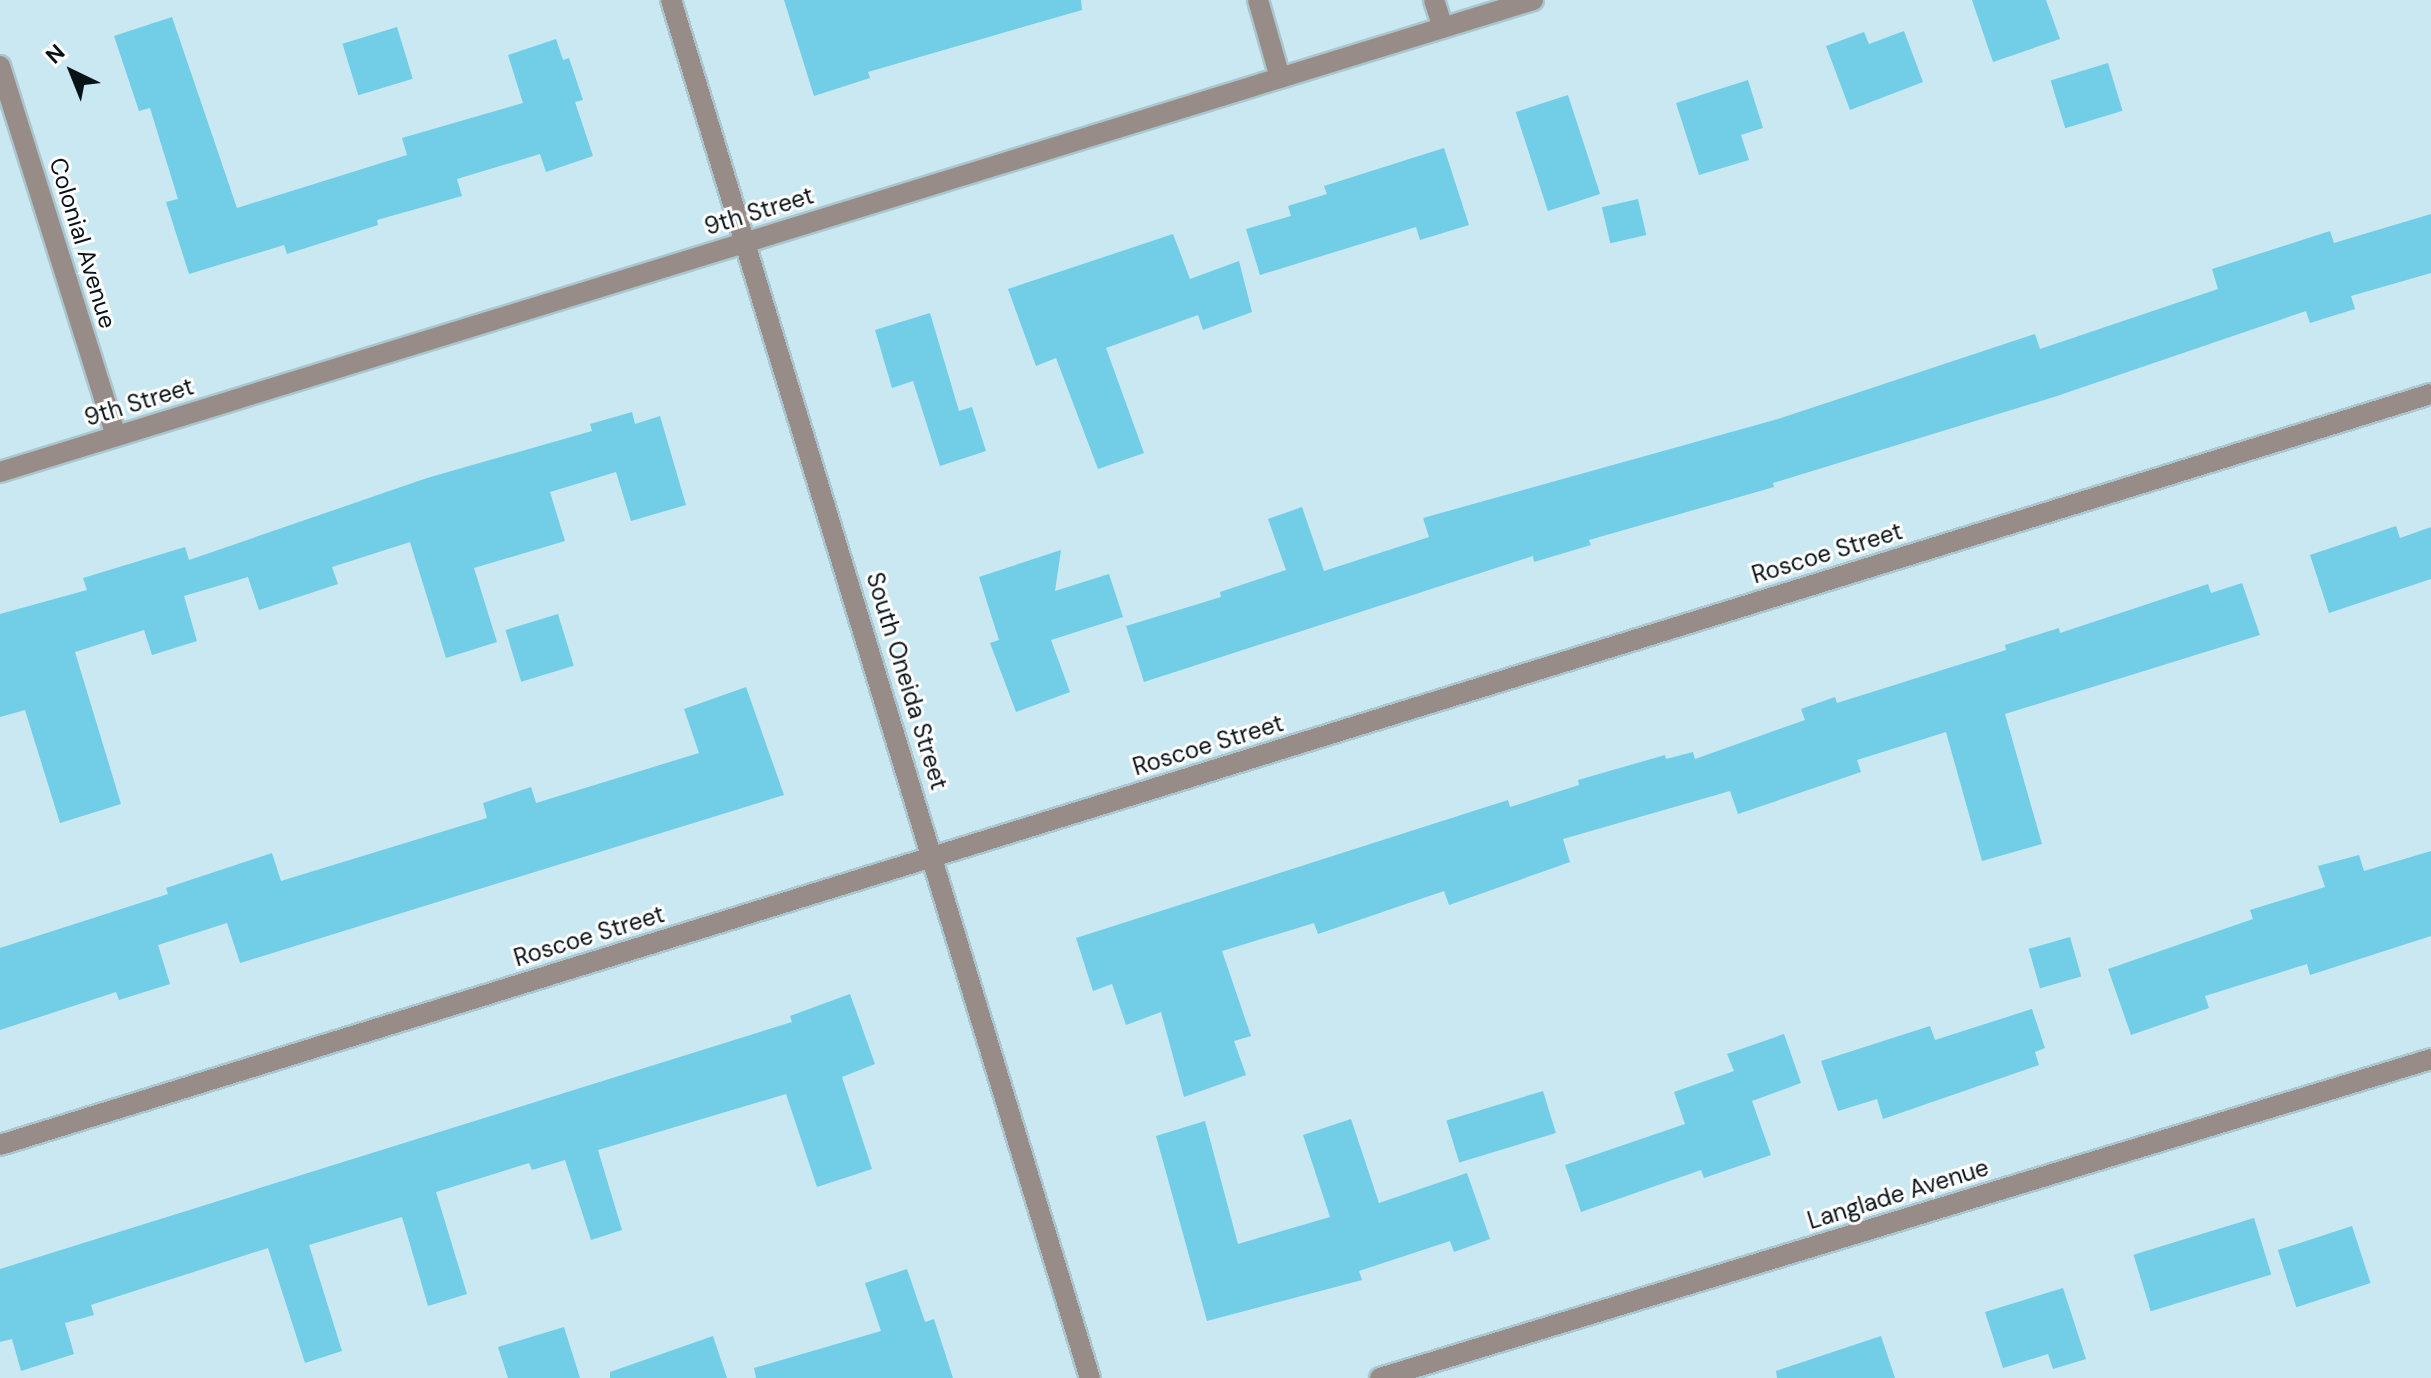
<!DOCTYPE html>
<html>
<head>
<meta charset="utf-8">
<style>
	body { margin:0 }
	#map { position:relative; width:2431px; height:1378px; overflow:hidden; background:#cae8f1; font-family:"DM Sans",sans-serif }
	div>[style] { position:absolute }
	.building>* { inset:0; background:#72cde7; transform-origin:0 0 }
	.roads { filter:drop-shadow(2px 0 #abc6ce) drop-shadow(-2px 0 #abc6ce) drop-shadow(0 2px #abc6ce) drop-shadow(0 -2px #abc6ce) }
	.minor>* { height:20px; margin:-10px; padding:0 10px; transform-origin:10px; border-radius:10px; background:#978c87 }
	span { translate:-50% -50%; white-space:nowrap; text-align:center; line-height:1.15; -webkit-text-stroke:6px #fff; paint-order:stroke }
	.street-label { font-size:24px; color:#091317 }
	.north { position:absolute; left:32px; top:32px; width:80px; height:80px; -webkit-text-stroke:6px #fff; paint-order:stroke; rotate:317deg; font-size:22px; font-weight:700; line-height:32px; text-align:center; color:#091317 }
	.north::after { content:''; display:block; margin:auto; width:28px; height:36px; background:#091317; clip-path:polygon(50% 0,100% 100%,50% 72%,0 100%) }
</style>
</head>
<body>
<div id="map">
	<div class="building">
		<div style="clip-path:polygon(784px 0,1081px 0,1082px 10px,868px 72px,870px 78px,814px 96px)"></div>
		<div style="clip-path:polygon(1972px 0,2046px 0,2060px 39px,1993px 62px)"></div>
		<div style="clip-path:polygon(172px 17px,237px 208px,407px 155px,402px 138px,523px 103px,508px 55px,556px 39px,563px 60px,569px 58px,583px 100px,575px 102px,593px 156px,546px 172px,540px 154px,457px 179px,462px 196px,377px 220px,378px 225px,287px 254px,284px 245px,189px 274px,166px 202px,178px 199px,150px 108px,139px 111px,114px 36px)"></div>
		<div style="left:397px;top:27px;width:54px;height:57px;rotate:73deg"></div>
		<div style="clip-path:polygon(1904px 31px,1923px 82px,1850px 110px,1826px 46px,1864px 32px,1869px 44px)"></div>
		<div style="left:2108px;top:63px;width:50px;height:60px;rotate:73deg"></div>
		<div style="clip-path:polygon(1748px 80px,1763px 128px,1741px 135px,1749px 160px,1699px 175px,1676px 103px)"></div>
		<div style="left:1568px;top:95px;width:104px;height:55px;rotate:72deg"></div>
		<div style="clip-path:polygon(1444px 148px,1469px 225px,1420px 240px,1416px 227px,1260px 275px,1246px 229px,1291px 216px,1288px 206px,1327px 194px,1324px 186px)"></div>
		<div style="left:1638px;top:199px;width:37px;height:37px;rotate:77deg"></div>
		<div style="clip-path:polygon(2431px 214px,2431px 273px,2351px 296px,2355px 309px,2310px 323px,2306px 311px,2054px 397px,1773px 483px,1774px 487px,1589px 540px,1591px 545px,1534px 562px,1533px 556px,1144px 682px,1126px 626px,1221px 597px,1220px 592px,1286px 570px,1268px 519px,1302px 507px,1324px 571px,1429px 537px,1423px 518px,1778px 419px,2035px 334px,2040px 349px,2218px 289px,2212px 269px,2330px 231px,2334px 243px)"></div>
		<div style="clip-path:polygon(1173px 234px,1190px 279px,1239px 261px,1252px 312px,1203px 330px,1198px 315px,1106px 348px,1144px 453px,1098px 469px,1056px 358px,1036px 366px,1008px 289px)"></div>
		<div style="clip-path:polygon(930px 313px,959px 411px,972px 407px,986px 451px,940px 466px,913px 381px,892px 388px,875px 330px)"></div>
		<div style="clip-path:polygon(632px 412px,635px 424px,660px 416px,686px 505px,631px 521px,616px 472px,550px 492px,565px 541px,474px 568px,497px 642px,446px 658px,410px 542px,332px 567px,338px 584px,259px 610px,248px 577px,184px 596px,197px 641px,152px 655px,144px 630px,75px 652px,121px 804px,60px 823px,25px 710px,0 717px,0 614px,87px 590px,83px 578px,185px 547px,189px 560px,427px 478px,592px 431px,590px 424px)"></div>
		<div style="clip-path:polygon(2396px 526px,2400px 538px,2431px 527px,2431px 579px,2329px 613px,2310px 555px)"></div>
		<div style="clip-path:polygon(1061px 550px,1055px 591px,1109px 574px,1123px 617px,1051px 640px,1070px 692px,1016px 712px,990px 643px,999px 640px,979px 577px)"></div>
		<div style="clip-path:polygon(2242px 583px,2260px 635px,2005px 714px,2042px 844px,1982px 861px,1946px 732px,1857px 760px,1861px 772px,1738px 814px,1730px 791px,1563px 839px,1570px 862px,1449px 905px,1444px 891px,1318px 934px,1314px 923px,1222px 951px,1251px 1036px,1234px 1041px,1246px 1075px,1184px 1097px,1161px 1012px,1126px 1025px,1112px 984px,1093px 991px,1076px 938px,1508px 800px,1510px 807px,1579px 785px,1578px 780px,1665px 755px,1666px 759px,1693px 752px,1695px 759px,1805px 720px,1801px 709px,1835px 697px,1837px 703px,2006px 650px,2005px 645px,2059px 628px,2060px 633px,2208px 584px,2211px 593px)"></div>
		<div style="left:558px;top:614px;width:54px;height:55px;rotate:73deg"></div>
		<div style="clip-path:polygon(746px 687px,784px 795px,240px 963px,227px 923px,158px 945px,170px 984px,119px 1000px,116px 992px,0 1030px,0 948px,168px 894px,166px 888px,272px 853px,281px 881px,487px 818px,483px 803px,531px 787px,536px 803px,699px 753px,684px 709px)"></div>
		<div style="clip-path:polygon(2431px 851px,2431px 936px,2310px 975px,2307px 964px,2205px 996px,2209px 1008px,2131px 1035px,2108px 969px,2253px 919px,2250px 910px,2325px 887px,2318px 866px,2359px 855px,2364px 871px)"></div>
		<div style="left:2070px;top:937px;width:41px;height:43px;rotate:74deg"></div>
		<div style="clip-path:polygon(850px 994px,875px 1064px,842px 1077px,872px 1169px,817px 1187px,786px 1094px,598px 1150px,622px 1230px,591px 1240px,565px 1160px,532px 1170px,529px 1163px,436px 1192px,467px 1294px,428px 1306px,402px 1217px,309px 1245px,342px 1351px,305px 1363px,268px 1248px,91px 1305px,94px 1315px,65px 1323px,74px 1354px,21px 1371px,12px 1339px,0 1342px,0 1269px,792px 1022px,790px 1016px)"></div>
		<div style="clip-path:polygon(2032px 1009px,2045px 1048px,2035px 1052px,2039px 1065px,1883px 1119px,1877px 1099px,1838px 1111px,1821px 1061px,1930px 1026px,1935px 1040px)"></div>
		<div style="clip-path:polygon(1784px 1034px,1801px 1083px,1752px 1101px,1771px 1155px,1704px 1178px,1701px 1170px,1581px 1212px,1565px 1165px,1685px 1124px,1674px 1092px,1734px 1071px,1727px 1054px)"></div>
		<div style="left:1543px;top:1091px;width:44px;height:101px;rotate:73deg"></div>
		<div style="clip-path:polygon(1351px 1119px,1379px 1203px,1467px 1173px,1490px 1239px,1454px 1252px,1450px 1241px,1359px 1271px,1362px 1280px,1207px 1321px,1156px 1136px,1205px 1121px,1238px 1244px,1330px 1217px,1303px 1135px)"></div>
		<div style="left:2254px;top:1218px;width:59px;height:126px;rotate:73deg"></div>
		<div style="left:2352px;top:1226px;width:60px;height:78px;rotate:72deg"></div>
		<div style="clip-path:polygon(907px 1269px,925px 1322px,934px 1319px,953px 1378px,756px 1378px,754px 1368px,881px 1331px,865px 1283px)"></div>
		<div style="clip-path:polygon(2063px 1288px,2086px 1359px,2053px 1369px,2048px 1354px,2003px 1368px,1985px 1312px)"></div>
		<div style="clip-path:polygon(564px 1327px,580px 1378px,508px 1378px,498px 1347px)"></div>
		<div style="clip-path:polygon(713px 1336px,727px 1378px,610px 1378px,610px 1372px)"></div>
		<div style="clip-path:polygon(1881px 1336px,1895px 1378px,1777px 1378px,1776px 1371px)"></div>
	</div>
	<div class="roads">
		<div class="minor">
			<div style="left:671px;top:0;width:1440px;rotate:73.09deg"></div>
			<div style="left:1258px;top:0;width:81px;rotate:74.2deg"></div>
			<div style="left:1434px;top:0;width:29px;rotate:72deg"></div>
			<div style="left:0;top:66px;width:388px;rotate:72.6deg"></div>
			<div style="left:0;top:472px;width:1604px;rotate:-17.11deg"></div>
			<div style="left:0;top:1145px;width:2544px;rotate:-17.17deg"></div>
			<div style="left:1380px;top:1378px;width:1098px;rotate:-16.88deg"></div>
		</div>
	</div>
	<div class="street-label">
		<span style="left:759px;top:211px;rotate:-17deg">9th Street</span>
		<span style="left:83px;top:243px;rotate:73deg">Colonial Avenue</span>
		<span style="left:139px;top:402px;rotate:-17deg">9th Street</span>
		<span style="left:1827px;top:553px;rotate:-17deg">Roscoe Street</span>
		<span style="left:907px;top:681px;rotate:73deg">South Oneida Street</span>
		<span style="left:1208px;top:745px;rotate:-17deg">Roscoe Street</span>
		<span style="left:589px;top:936px;rotate:-17deg">Roscoe Street</span>
		<span style="left:1898px;top:1194px;rotate:-17deg">Langlade Avenue</span>
	</div>
	<div class="north">N</div>
</div>
</body>
</html>
